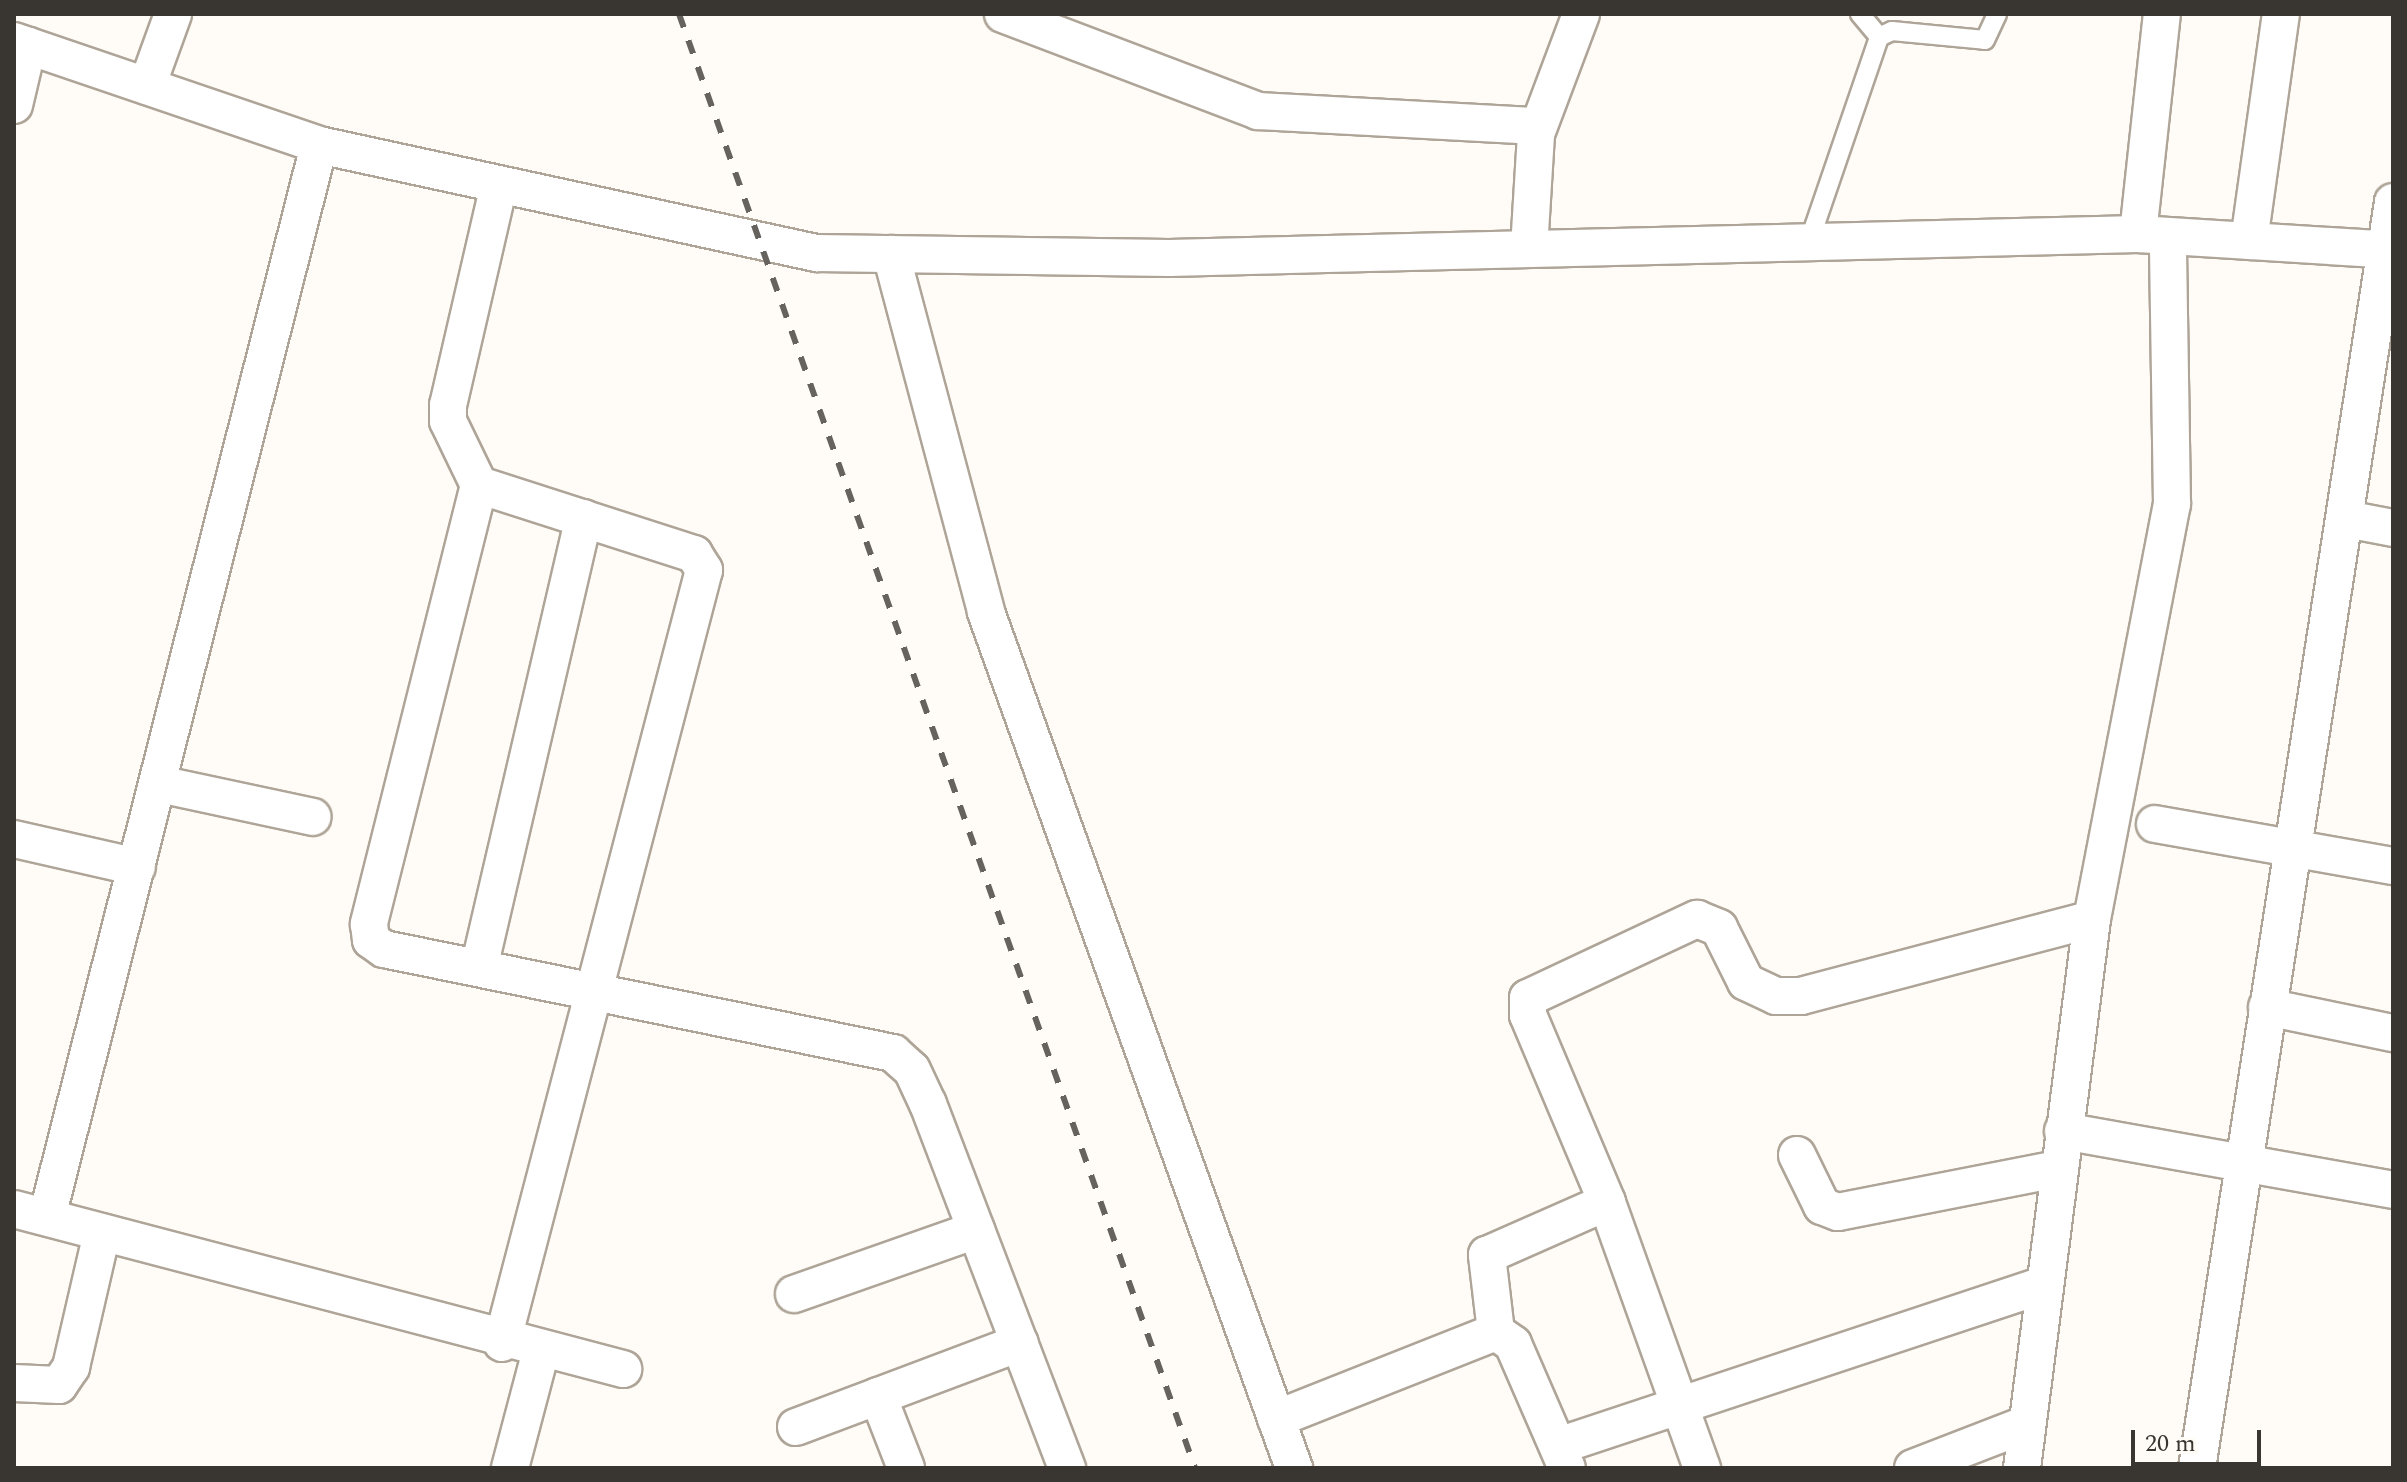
<!DOCTYPE html>
<html>
<head>
<meta charset="utf-8">
<style>
	body { margin:0 }
	#map { position:relative; width:2407px; height:1482px; overflow:hidden; background:#fffbf6; font-family:Spectral,serif }
	div>[style] { position:absolute }
	.roads { filter:drop-shadow(2px 0 #aea598) drop-shadow(-2px 0 #aea598) drop-shadow(0 2px #aea598) drop-shadow(0 -2px #aea598) }
	.lane>* { height:18px; margin:-9px; padding:0 9px; transform-origin:9px; border-radius:9px; background:#fff }
	.street>* { height:36px; margin:-18px; padding:0 18px; transform-origin:18px; border-radius:18px; background:#fff }
	.rail>* { height:6px; margin-top:-3px; transform-origin:0; background:repeating-linear-gradient(90deg,#66635e 0 14px,transparent 0 28px) }
	span { translate:-50% -50%; white-space:nowrap; text-align:center; line-height:1.15; -webkit-text-stroke:6px #fffbf6; paint-order:stroke }
	.frame { position:absolute; inset:0; border:16px solid #393631; pointer-events:none }
	.scale { position:absolute; left:2131px; top:1430px; width:130px; height:36px; box-sizing:border-box; border:4px solid #393631; border-top:0; padding-left:10px; font-size:24px; line-height:28px; white-space:nowrap; color:#393631; -webkit-text-stroke:6px #fffbf6; paint-order:stroke }
</style>
</head>
<body>
<div id="map">
	<div class="roads">
		<div class="lane">
			<div style="left:1860px;top:14px;width:30px;rotate:50deg"></div>
			<div style="left:1809px;top:242px;width:217px;rotate:-71.1deg"></div>
			<div style="left:1879px;top:37px;width:14px;rotate:-25deg"></div>
			<div style="left:1892px;top:31px;width:93px;rotate:5.5deg"></div>
			<div style="left:1985px;top:40px;width:29px;rotate:-65deg"></div>
		</div>
		<div class="street">
			<div style="left:1003px;top:14px;width:273px;rotate:20.8deg"></div>
			<div style="left:1258px;top:111px;width:280px;rotate:3.1deg"></div>
			<div style="left:14px;top:41px;width:322px;rotate:18.8deg"></div>
			<div style="left:319px;top:145px;width:509px;rotate:12.26deg"></div>
			<div style="left:816px;top:253px;width:353px;rotate:0.8deg"></div>
			<div style="left:1169px;top:258px;width:969px;rotate:-1.42deg"></div>
			<div style="left:2138px;top:234px;width:256px;rotate:3.6deg"></div>
			<div style="left:147px;top:86px;width:77px;rotate:-70.1deg"></div>
			<div style="left:14px;top:105px;width:61px;rotate:-76.7deg"></div>
			<div style="left:498px;top:189px;width:222px;rotate:103deg"></div>
			<div style="left:448px;top:405px;width:16px;rotate:90deg"></div>
			<div style="left:448px;top:421px;width:71px;rotate:64.2deg"></div>
			<div style="left:479px;top:485px;width:453px;rotate:104.1deg"></div>
			<div style="left:369px;top:924px;width:16px;rotate:83deg"></div>
			<div style="left:371px;top:940px;width:16px;rotate:35deg"></div>
			<div style="left:384px;top:949px;width:520px;rotate:11.55deg"></div>
			<div style="left:893px;top:1053px;width:25px;rotate:42deg"></div>
			<div style="left:912px;top:1070px;width:38px;rotate:65deg"></div>
			<div style="left:928px;top:1104px;width:390px;rotate:69.1deg"></div>
			<div style="left:2138px;top:234px;width:221px;rotate:-83.8deg"></div>
			<div style="left:2249px;top:241px;width:229px;rotate:-82deg"></div>
			<div style="left:1529px;top:249px;width:115px;rotate:-86.5deg"></div>
			<div style="left:1536px;top:134px;width:128px;rotate:-69.4deg"></div>
			<div style="left:891px;top:254px;width:370px;rotate:75.1deg"></div>
			<div style="left:986px;top:612px;width:910px;rotate:70.21deg"></div>
			<div style="left:479px;top:485px;width:226px;rotate:17.8deg"></div>
			<div style="left:694px;top:554px;width:19px;rotate:58deg"></div>
			<div style="left:704px;top:570px;width:799px;rotate:104.65deg"></div>
			<div style="left:2346px;top:519px;width:48px;rotate:10.8deg"></div>
			<div style="left:159px;top:784px;width:157px;rotate:12.1deg"></div>
			<div style="left:2155px;top:824px;width:242px;rotate:10deg"></div>
			<div style="left:14px;top:839px;width:126px;rotate:12.8deg"></div>
			<div style="left:479px;top:968px;width:462px;rotate:-76.9deg"></div>
			<div style="left:2267px;top:1007px;width:129px;rotate:11.7deg"></div>
			<div style="left:2063px;top:1131px;width:335px;rotate:10.1deg"></div>
			<div style="left:1797px;top:1155px;width:57px;rotate:63.9deg"></div>
			<div style="left:1822px;top:1206px;width:17px;rotate:21deg"></div>
			<div style="left:1838px;top:1212px;width:224px;rotate:-11.1deg"></div>
			<div style="left:14px;top:1209px;width:630px;rotate:14.72deg"></div>
			<div style="left:47px;top:1217px;width:1106px;rotate:-75.76deg"></div>
			<div style="left:794px;top:1294px;width:193px;rotate:-19.4deg"></div>
			<div style="left:1496px;top:1332px;width:78px;rotate:-96.7deg"></div>
			<div style="left:1487px;top:1255px;width:131px;rotate:-23.8deg"></div>
			<div style="left:14px;top:1383px;width:45px;rotate:2.5deg"></div>
			<div style="left:59px;top:1385px;width:22px;rotate:-56deg"></div>
			<div style="left:71px;top:1367px;width:138px;rotate:-77deg"></div>
			<div style="left:878px;top:1396px;width:77px;rotate:68.7deg"></div>
			<div style="left:1276px;top:1419px;width:237px;rotate:-21.6deg"></div>
			<div style="left:1496px;top:1332px;width:21px;rotate:35deg"></div>
			<div style="left:1513px;top:1344px;width:135px;rotate:66.5deg"></div>
			<div style="left:796px;top:1427px;width:239px;rotate:-20.6deg"></div>
			<div style="left:1561px;top:1445px;width:508px;rotate:-18.36deg"></div>
			<div style="left:510px;top:1468px;width:121px;rotate:-75.2deg"></div>
			<div style="left:1702px;top:1468px;width:282px;rotate:-109.7deg"></div>
			<div style="left:1607px;top:1202px;width:203px;rotate:-112.9deg"></div>
			<div style="left:1528px;top:1015px;width:17px;rotate:-90deg"></div>
			<div style="left:1528px;top:998px;width:187px;rotate:-25.1deg"></div>
			<div style="left:1697px;top:919px;width:24px;rotate:22deg"></div>
			<div style="left:1719px;top:928px;width:60px;rotate:63.4deg"></div>
			<div style="left:1746px;top:982px;width:33px;rotate:25deg"></div>
			<div style="left:1776px;top:996px;width:25px"></div>
			<div style="left:1801px;top:996px;width:301px;rotate:-14.8deg"></div>
			<div style="left:1913px;top:1468px;width:122px;rotate:-21.1deg"></div>
			<div style="left:2022px;top:1468px;width:553px;rotate:-82.73deg"></div>
			<div style="left:2092px;top:919px;width:423px;rotate:-79.1deg"></div>
			<div style="left:2172px;top:504px;width:266px;rotate:-90.9deg"></div>
			<div style="left:2197px;top:1468px;width:1281px;rotate:-81.2deg"></div>
		</div>
	</div>
	<div class="rail">
		<div style="left:679px;top:14px;width:1543px;rotate:70.46deg"></div>
	</div>
	<div class="frame"></div>
	<div class="scale">20 m</div>
</div>
</body>
</html>
